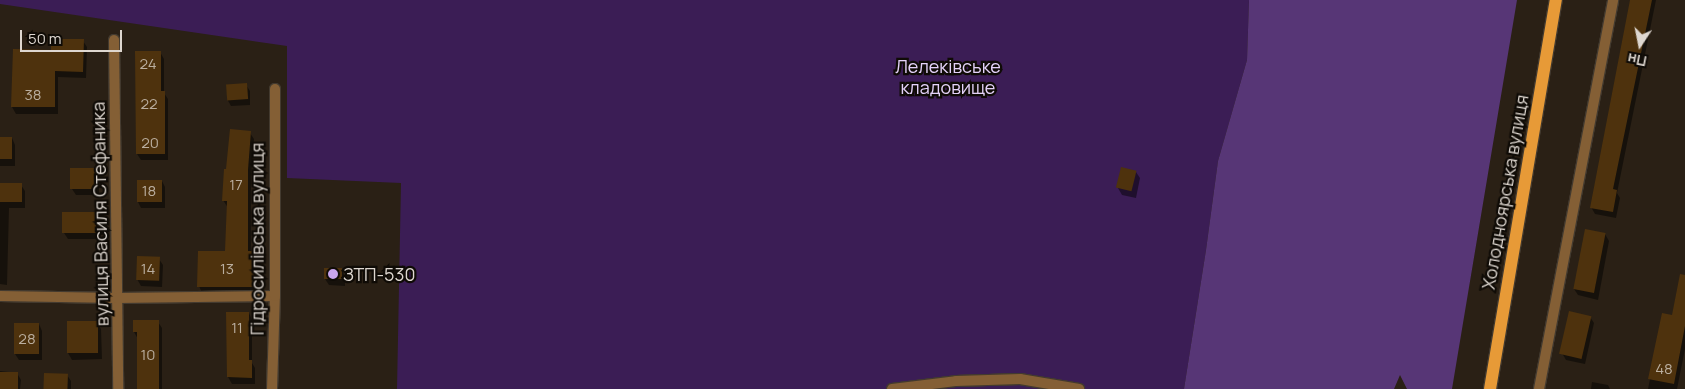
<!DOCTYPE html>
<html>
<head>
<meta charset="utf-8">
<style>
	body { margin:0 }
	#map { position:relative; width:1685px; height:389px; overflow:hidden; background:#2a2015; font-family:Manrope,sans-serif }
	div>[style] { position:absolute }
	.green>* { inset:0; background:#3b1d55 }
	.forest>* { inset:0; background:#573676 }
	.shadow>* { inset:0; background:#0007 }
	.building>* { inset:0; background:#4e320d; transform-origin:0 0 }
	.roads { filter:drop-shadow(1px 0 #433a2f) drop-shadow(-1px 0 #433a2f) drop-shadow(0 1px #433a2f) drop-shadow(0 -1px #433a2f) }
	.street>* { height:10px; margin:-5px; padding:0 5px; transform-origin:5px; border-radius:5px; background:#845f35 }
	.primary>* { height:12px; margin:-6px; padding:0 6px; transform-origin:6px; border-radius:6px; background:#e79a37 }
	.dots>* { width:14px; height:14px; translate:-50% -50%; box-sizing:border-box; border:2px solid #0f0b06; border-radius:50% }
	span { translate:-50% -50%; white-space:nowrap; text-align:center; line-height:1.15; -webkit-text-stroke:4.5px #0f0b06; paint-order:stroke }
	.number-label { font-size:15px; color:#baae9f }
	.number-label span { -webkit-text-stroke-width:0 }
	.park-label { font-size:18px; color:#e4d2f9 }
	.street-label { font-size:18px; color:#ded7d0 }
	.poi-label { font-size:18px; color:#ded7d0 }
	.left { translate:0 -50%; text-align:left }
	.north { position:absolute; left:1615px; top:20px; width:50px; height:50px; -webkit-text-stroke:4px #0f0b06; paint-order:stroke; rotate:191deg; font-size:14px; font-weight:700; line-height:20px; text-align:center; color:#ded7d0 }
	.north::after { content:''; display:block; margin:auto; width:18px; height:22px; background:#ded7d0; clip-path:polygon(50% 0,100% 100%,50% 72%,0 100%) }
	.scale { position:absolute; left:20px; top:30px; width:102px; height:22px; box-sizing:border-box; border:2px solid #ded7d0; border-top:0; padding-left:6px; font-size:15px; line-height:18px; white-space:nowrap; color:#ded7d0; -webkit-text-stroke:4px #0f0b06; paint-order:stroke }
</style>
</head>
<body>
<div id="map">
	<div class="green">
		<div style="clip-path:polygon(0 0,1249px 0,1247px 60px,1218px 161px,1206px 250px,1184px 389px,397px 389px,401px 183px,287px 178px,287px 46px,0 4px)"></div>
	</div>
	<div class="forest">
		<div style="clip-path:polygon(1249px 0,1517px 0,1452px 389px,1407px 389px,1400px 375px,1394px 389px,1184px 389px,1206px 250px,1218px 161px,1247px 60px)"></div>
	</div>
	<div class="shadow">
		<div style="clip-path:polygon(1631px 0,1656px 0,1617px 193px,1620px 198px,1616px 218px,1595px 214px,1591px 207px)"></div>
		<div style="clip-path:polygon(83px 41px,87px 47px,86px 78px,58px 77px,58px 114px,16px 114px,12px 107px,14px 50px,52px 51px)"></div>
		<div style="clip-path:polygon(160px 52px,164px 59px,164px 93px,168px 99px,168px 160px,141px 160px,137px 154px)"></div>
		<div style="clip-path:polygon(246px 85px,250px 91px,250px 105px,231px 106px,227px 99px)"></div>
		<div style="clip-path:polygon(250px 133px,254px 139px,251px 177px,251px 252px,255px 252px,259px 259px,259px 293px,202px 293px,199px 286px,226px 252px,228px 208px,223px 200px,227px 170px)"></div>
		<div style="clip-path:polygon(0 138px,12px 138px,15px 145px,15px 166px,0 166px)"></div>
		<div style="clip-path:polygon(95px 169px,99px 176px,99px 195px,76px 195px,72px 189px)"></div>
		<div style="clip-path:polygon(1136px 172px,1140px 178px,1136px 198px,1122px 195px,1118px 188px)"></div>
		<div style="clip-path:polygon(162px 181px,165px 187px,165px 208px,141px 208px,138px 202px)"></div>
		<div style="clip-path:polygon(0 184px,21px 185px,25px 191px,25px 208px,9px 208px,7px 285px,0 284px)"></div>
		<div style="clip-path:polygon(95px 213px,99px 219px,99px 239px,68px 239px,64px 233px)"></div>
		<div style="clip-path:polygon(1605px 234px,1609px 241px,1598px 300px,1578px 295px,1574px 289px)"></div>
		<div style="clip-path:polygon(159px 259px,163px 265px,162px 287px,141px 286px,137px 279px)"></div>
		<div style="clip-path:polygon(341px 269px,345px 276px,345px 286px,329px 285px,325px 279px)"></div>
		<div style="clip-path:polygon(1685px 280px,1685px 349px,1677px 389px,1648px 389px,1663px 314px,1673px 316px)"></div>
		<div style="clip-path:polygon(227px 313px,249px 313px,252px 320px,252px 363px,255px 368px,255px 384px,232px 384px,228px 377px)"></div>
		<div style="clip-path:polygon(1590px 317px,1594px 323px,1585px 364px,1566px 360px,1562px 353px)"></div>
		<div style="clip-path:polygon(158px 322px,162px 328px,162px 389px,137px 389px,138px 339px,134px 332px)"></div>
		<div style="clip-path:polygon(68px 323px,97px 323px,101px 329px,102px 359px,72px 360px,68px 353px)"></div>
		<div style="clip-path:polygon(39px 324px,42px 331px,42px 360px,19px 360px,15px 354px)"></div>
		<div style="clip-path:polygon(0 371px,17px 373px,21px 380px,20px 389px,0 389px)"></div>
		<div style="clip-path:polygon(67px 375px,71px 381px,71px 389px,45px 389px)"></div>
		<div style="clip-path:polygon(1592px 382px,1608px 385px,1610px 389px,1591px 389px)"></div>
	</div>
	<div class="building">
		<div style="clip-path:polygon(1630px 0,1652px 0,1613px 189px,1617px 190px,1613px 212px,1590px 208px)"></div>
		<div style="clip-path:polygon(51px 39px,84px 39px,83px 72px,55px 71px,55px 107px,11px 107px,13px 49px,51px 50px)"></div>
		<div style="clip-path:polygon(135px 51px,161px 51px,161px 91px,165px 91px,165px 154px,136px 154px)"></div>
		<div style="left:247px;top:83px;width:16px;height:21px;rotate:86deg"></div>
		<div style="clip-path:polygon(230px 129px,251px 131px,248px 170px,248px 251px,256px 251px,256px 287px,197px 287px,198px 251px,225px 251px,227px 201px,222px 201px,224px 169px,226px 169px)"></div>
		<div style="left:0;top:137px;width:12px;height:22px"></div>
		<div style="left:1121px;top:167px;width:16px;height:21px;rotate:14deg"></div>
		<div style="left:70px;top:168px;width:26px;height:21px"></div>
		<div style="left:137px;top:180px;width:25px;height:22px"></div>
		<div style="left:0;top:183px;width:22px;height:19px"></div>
		<div style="left:62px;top:212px;width:34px;height:21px"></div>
		<div style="left:1585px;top:229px;width:21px;height:61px;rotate:11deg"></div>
		<div style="left:137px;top:256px;width:23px;height:24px;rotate:2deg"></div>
		<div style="left:324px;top:268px;width:18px;height:11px"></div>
		<div style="clip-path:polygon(1680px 274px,1685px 275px,1685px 326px,1674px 384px,1648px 379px,1662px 313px,1672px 315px)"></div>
		<div style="left:1569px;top:311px;width:23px;height:44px;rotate:13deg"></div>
		<div style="clip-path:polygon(226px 312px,249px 312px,249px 360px,252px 360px,252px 378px,227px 377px)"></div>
		<div style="clip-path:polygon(133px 320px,159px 320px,159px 389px,137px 389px,137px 332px,133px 332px)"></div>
		<div style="left:98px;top:321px;width:32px;height:31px;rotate:90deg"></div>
		<div style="left:14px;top:323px;width:25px;height:31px"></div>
		<div style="left:0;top:372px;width:18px;height:17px"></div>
		<div style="left:44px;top:373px;width:24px;height:16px;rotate:2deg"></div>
	</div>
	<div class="roads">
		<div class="street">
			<div style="left:114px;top:40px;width:349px;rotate:89.3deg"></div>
			<div style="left:0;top:296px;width:117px;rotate:1deg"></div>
			<div style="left:117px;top:298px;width:158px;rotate:-0.7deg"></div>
			<div style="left:272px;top:389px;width:93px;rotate:-88.2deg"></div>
			<div style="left:275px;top:296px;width:207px;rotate:-90deg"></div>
			<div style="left:892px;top:389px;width:64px;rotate:-7.1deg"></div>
			<div style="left:956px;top:381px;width:64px;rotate:-1.8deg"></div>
			<div style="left:1020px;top:379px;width:60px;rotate:9.6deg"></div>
			<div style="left:1539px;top:389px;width:396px;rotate:-79.2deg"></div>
		</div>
		<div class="primary">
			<div style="left:1490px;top:389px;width:395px;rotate:-80.4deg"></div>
		</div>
	</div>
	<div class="dots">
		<div style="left:333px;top:274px;background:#c9a5ee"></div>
	</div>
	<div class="number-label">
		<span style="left:148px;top:64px">24</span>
		<span style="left:33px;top:95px">38</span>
		<span style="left:149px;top:104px">22</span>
		<span style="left:150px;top:143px">20</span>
		<span style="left:236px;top:185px">17</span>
		<span style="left:149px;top:191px">18</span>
		<span style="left:148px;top:269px">14</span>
		<span style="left:227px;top:269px">13</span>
		<span style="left:237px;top:328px">11</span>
		<span style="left:27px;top:339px">28</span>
		<span style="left:148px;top:355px">10</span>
		<span style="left:1664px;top:369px">48</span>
	</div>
	<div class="park-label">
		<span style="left:948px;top:77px">Лелеківське<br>кладовище</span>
	</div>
	<div class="street-label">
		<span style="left:1505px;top:192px;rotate:-80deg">Холодноярська вулиця</span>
		<span style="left:100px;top:214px;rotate:-91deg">вулиця Василя Стефаника</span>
		<span style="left:257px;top:239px;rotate:-90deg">Гідросилівська вулиця</span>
	</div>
	<div class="poi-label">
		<span class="left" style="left:343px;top:274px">ЗТП-530</span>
	</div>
	<div class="north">Пн</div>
	<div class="scale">50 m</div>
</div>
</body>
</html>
